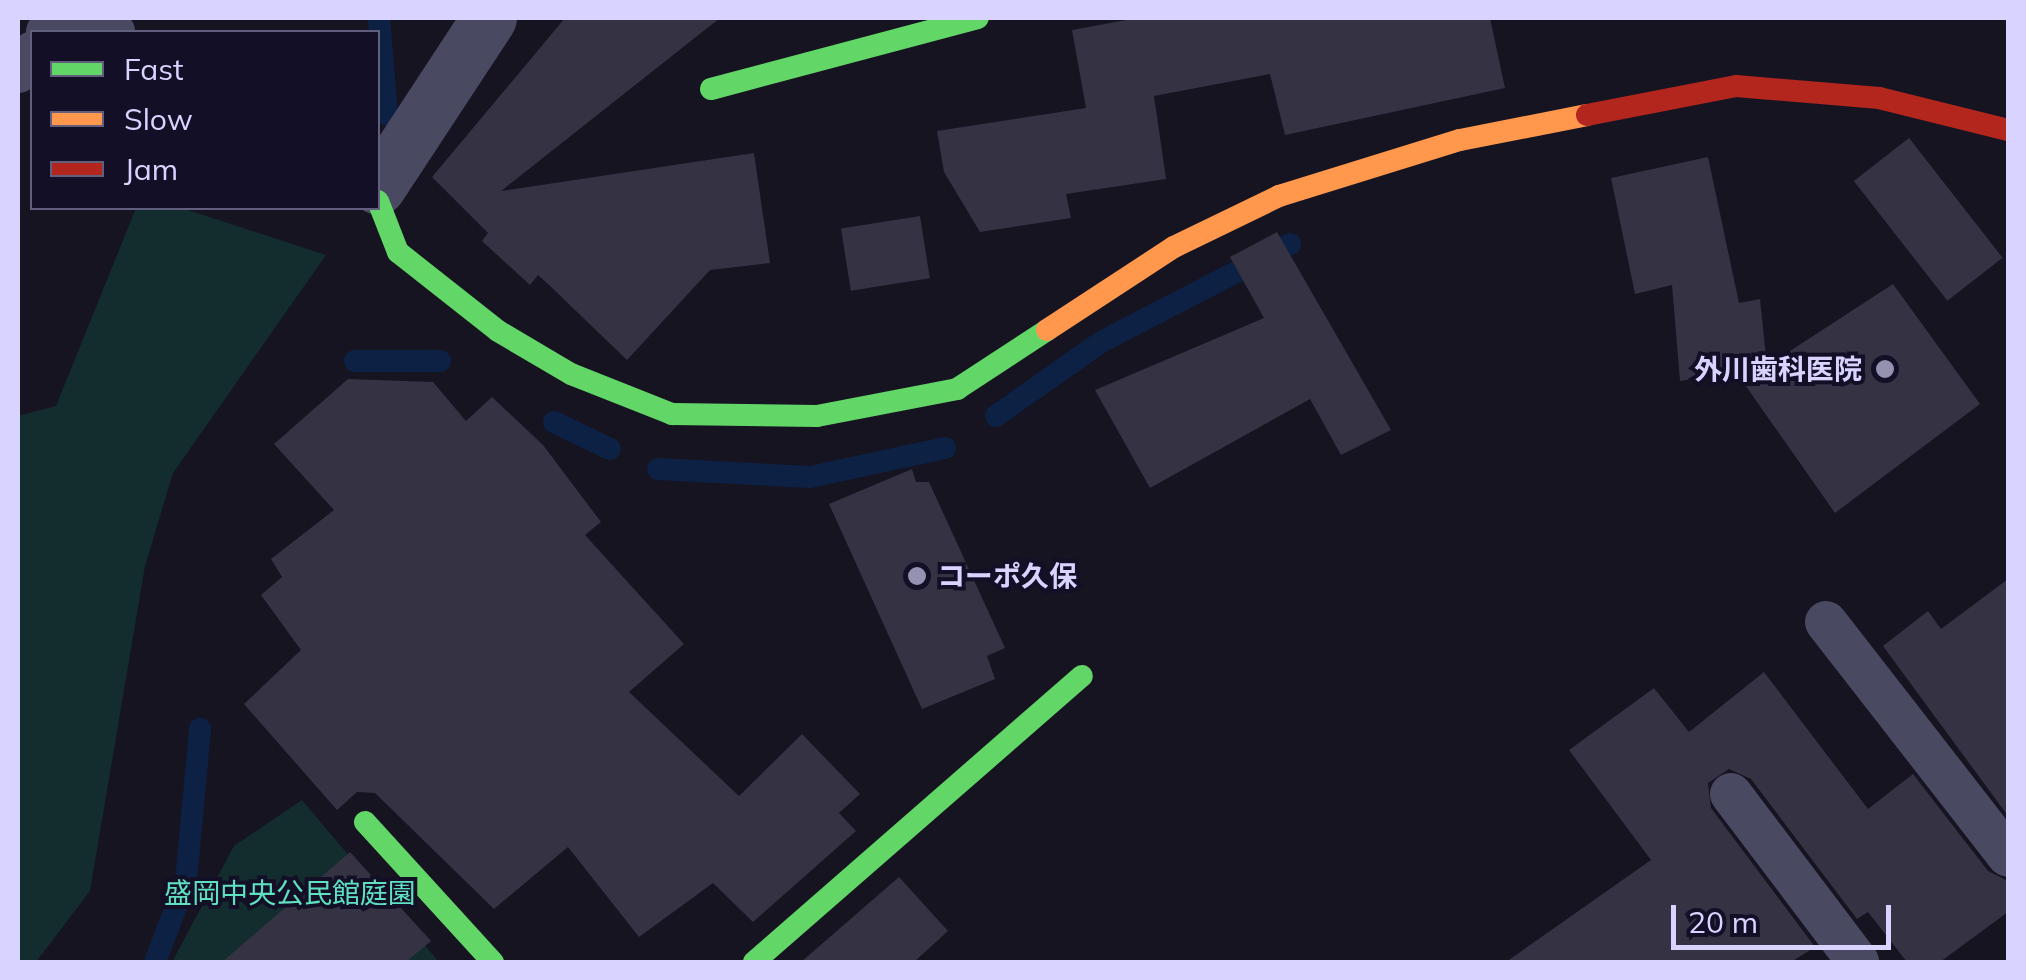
<!DOCTYPE html>
<html>
<head>
<meta charset="utf-8">
<style>
	body { margin:0 }
	#map { position:relative; width:2026px; height:980px; overflow:hidden; background:#161421; font-family:Mulish,"Noto Sans JP",sans-serif }
	div>[style] { position:absolute }
	.green>* { inset:0; background:#132c2d }
	.stream>* { height:22px; margin:-11px; padding:0 11px; transform-origin:11px; border-radius:11px; background:#0d2144 }
	.building>* { inset:0; background:#343243; transform-origin:0 0 }
	.lane>* { height:42px; margin:-21px; padding:0 21px; transform-origin:21px; border-radius:21px; background:#4a4962 }
	.street>* { height:55px; margin:-27.5px; padding:0 27.5px; transform-origin:27.5px; border-radius:27.5px; background:#4a4962 }
	.fast>* { height:22px; margin:-11px; padding:0 11px; transform-origin:11px; border-radius:11px; background:#63d668 }
	.slow>* { height:22px; margin:-11px; padding:0 11px; transform-origin:11px; border-radius:11px; background:#ff974d }
	.jam>* { height:22px; margin:-11px; padding:0 11px; transform-origin:11px; border-radius:11px; background:#b3261e }
	.dots>* { width:28px; height:28px; translate:-50% -50%; box-sizing:border-box; border:5px solid #130f26; border-radius:50% }
	span { translate:-50% -50%; white-space:nowrap; text-align:center; line-height:1.15; -webkit-text-stroke:8px #130f26; paint-order:stroke }
	.poi-label { font-size:28px; color:#d9d4ff; font-weight:700 }
	.right { translate:-100% -50%; text-align:right }
	.left { translate:0 -50%; text-align:left }
	.park-label { font-size:28px; color:#5fe0c0 }
	.frame { position:absolute; inset:0; border:20px solid #d9d4ff; pointer-events:none }
	.legend { position:absolute; left:30px; top:30px; width:350px; height:180px; box-sizing:border-box; background:#130f26; border:2px solid #625e7d; margin:0; padding:12px 18px; list-style:none; font-size:30px; color:#d9d4ff }
	.legend li { display:flex; align-items:center; gap:20px; height:50px }
	.legend b { width:50px; border:2px solid #625e7d }
	.scale { position:absolute; left:1671px; top:905px; width:220px; height:45px; box-sizing:border-box; border:5px solid #d9d4ff; border-top:0; padding-left:12px; font-size:30px; line-height:35px; white-space:nowrap; color:#d9d4ff; -webkit-text-stroke:8px #130f26; paint-order:stroke }
</style>
</head>
<body>
<div id="map">
	<div class="green">
		<div style="clip-path:polygon(136px 208px,182px 208px,326px 255px,173px 473px,145px 566px,90px 891px,36px 962px,18px 962px,18px 416px,56px 406px)"></div>
		<div style="clip-path:polygon(302px 800px,439px 962px,172px 962px,234px 846px)"></div>
	</div>
	<div class="stream">
		<div style="left:379px;top:18px;width:97px;rotate:85.3deg"></div>
		<div style="left:355px;top:361px;width:85px"></div>
		<div style="left:996px;top:416px;width:128px;rotate:-35.2deg"></div>
		<div style="left:1101px;top:342px;width:213px;rotate:-27.4deg"></div>
		<div style="left:554px;top:422px;width:62px;rotate:25.7deg"></div>
		<div style="left:658px;top:469px;width:152px;rotate:3deg"></div>
		<div style="left:810px;top:477px;width:138px;rotate:-12.1deg"></div>
		<div style="left:155px;top:962px;width:87px;rotate:-69.1deg"></div>
		<div style="left:186px;top:881px;width:153px;rotate:-84.7deg"></div>
	</div>
	<div class="building">
		<div style="clip-path:polygon(565px 18px,720px 18px,501px 191px,754px 153px,770px 263px,710px 270px,627px 360px,549px 285px,538px 275px,530px 285px,482px 241px,488px 233px,432px 177px)"></div>
		<div style="clip-path:polygon(1137px 18px,1490px 18px,1505px 88px,1285px 135px,1270px 74px,1154px 96px,1166px 179px,1066px 194px,1071px 218px,980px 232px,944px 172px,937px 131px,1086px 108px,1072px 30px)"></div>
		<div style="left:1909px;top:138px;width:152px;height:70px;rotate:52deg"></div>
		<div style="clip-path:polygon(1708px 157px,1739px 303px,1760px 299px,1767px 366px,1893px 284px,1980px 404px,1835px 513px,1743px 382px,1761px 370px,1680px 381px,1672px 285px,1635px 294px,1611px 178px)"></div>
		<div style="left:920px;top:216px;width:63px;height:80px;rotate:81deg"></div>
		<div style="clip-path:polygon(1277px 232px,1391px 430px,1341px 455px,1310px 399px,1150px 488px,1095px 390px,1264px 318px,1230px 257px)"></div>
		<div style="clip-path:polygon(348px 379px,433px 382px,466px 421px,492px 397px,543px 445px,601px 522px,585px 535px,684px 644px,629px 692px,739px 796px,802px 734px,860px 794px,839px 813px,856px 831px,753px 922px,713px 883px,639px 937px,568px 847px,494px 909px,375px 793px,357px 792px,337px 810px,244px 704px,301px 650px,261px 595px,282px 577px,271px 559px,334px 510px,274px 444px)"></div>
		<div style="clip-path:polygon(912px 469px,916px 482px,929px 482px,1005px 648px,987px 656px,995px 679px,922px 709px,829px 504px)"></div>
		<div style="clip-path:polygon(2008px 579px,2008px 816px,1883px 646px,1928px 611px,1941px 629px)"></div>
		<div style="clip-path:polygon(1764px 672px,1868px 809px,1913px 774px,1988px 871px,2008px 881px,2008px 912px,1940px 962px,1907px 962px,1868px 912px,1857px 919px,1751px 779px,1729px 769px,1708px 783px,1711px 808px,1815px 947px,1791px 962px,1506px 962px,1651px 860px,1569px 750px,1654px 688px,1689px 732px)"></div>
		<div style="clip-path:polygon(350px 852px,431px 941px,406px 962px,222px 962px)"></div>
		<div style="clip-path:polygon(899px 877px,948px 931px,914px 962px,801px 962px)"></div>
	</div>
	<div class="lane">
		<div style="left:91px;top:18px;width:27px;rotate:31deg"></div>
		<div style="left:47px;top:32px;width:18px;rotate:-49deg"></div>
		<div style="left:18px;top:72px;width:24px;rotate:-54deg"></div>
		<div style="left:1826px;top:622px;width:296px;rotate:52.1deg"></div>
		<div style="left:1731px;top:794px;width:211px;rotate:52.9deg"></div>
	</div>
	<div class="street">
		<div style="left:378px;top:187px;width:202px;rotate:-56.7deg"></div>
	</div>
	<div class="fast">
		<div style="left:711px;top:89px;width:276px;rotate:-14.9deg"></div>
		<div style="left:378px;top:201px;width:55px;rotate:68.6deg"></div>
		<div style="left:398px;top:252px;width:127px;rotate:38.3deg"></div>
		<div style="left:498px;top:331px;width:85px;rotate:30.5deg"></div>
		<div style="left:571px;top:374px;width:109px;rotate:21.6deg"></div>
		<div style="left:672px;top:414px;width:145px;rotate:0.8deg"></div>
		<div style="left:817px;top:416px;width:143px;rotate:-10.9deg"></div>
		<div style="left:957px;top:389px;width:108px;rotate:-33.2deg"></div>
		<div style="left:365px;top:822px;width:190px;rotate:47.6deg"></div>
		<div style="left:754px;top:962px;width:435px;rotate:-41.1deg"></div>
	</div>
	<div class="slow">
		<div style="left:1047px;top:330px;width:152px;rotate:-33.2deg"></div>
		<div style="left:1174px;top:247px;width:117px;rotate:-25.9deg"></div>
		<div style="left:1279px;top:196px;width:189px;rotate:-17.2deg"></div>
		<div style="left:1460px;top:140px;width:129px;rotate:-11.1deg"></div>
	</div>
	<div class="jam">
		<div style="left:1587px;top:115px;width:152px;rotate:-11deg"></div>
		<div style="left:1736px;top:86px;width:144px;rotate:4.8deg"></div>
		<div style="left:1879px;top:98px;width:133px;rotate:13.9deg"></div>
	</div>
	<div class="dots">
		<div style="left:1885px;top:369px;background:#9591b1"></div>
		<div style="left:917px;top:576px;background:#9591b1"></div>
	</div>
	<div class="poi-label">
		<span class="right" style="left:1862px;top:369px">外川歯科医院</span>
		<span class="left" style="left:937px;top:576px">コーポ久保</span>
	</div>
	<div class="park-label">
		<span style="left:290px;top:893px">盛岡中央公民館庭園</span>
	</div>
	<div class="frame"></div>
	<ul class="legend">
	<li><b style="height:12px;background:#63d668"></b>Fast</li>
	<li><b style="height:12px;background:#ff974d"></b>Slow</li>
	<li><b style="height:12px;background:#b3261e"></b>Jam</li>
	</ul>
	<div class="scale">20 m</div>
</div>
</body>
</html>
